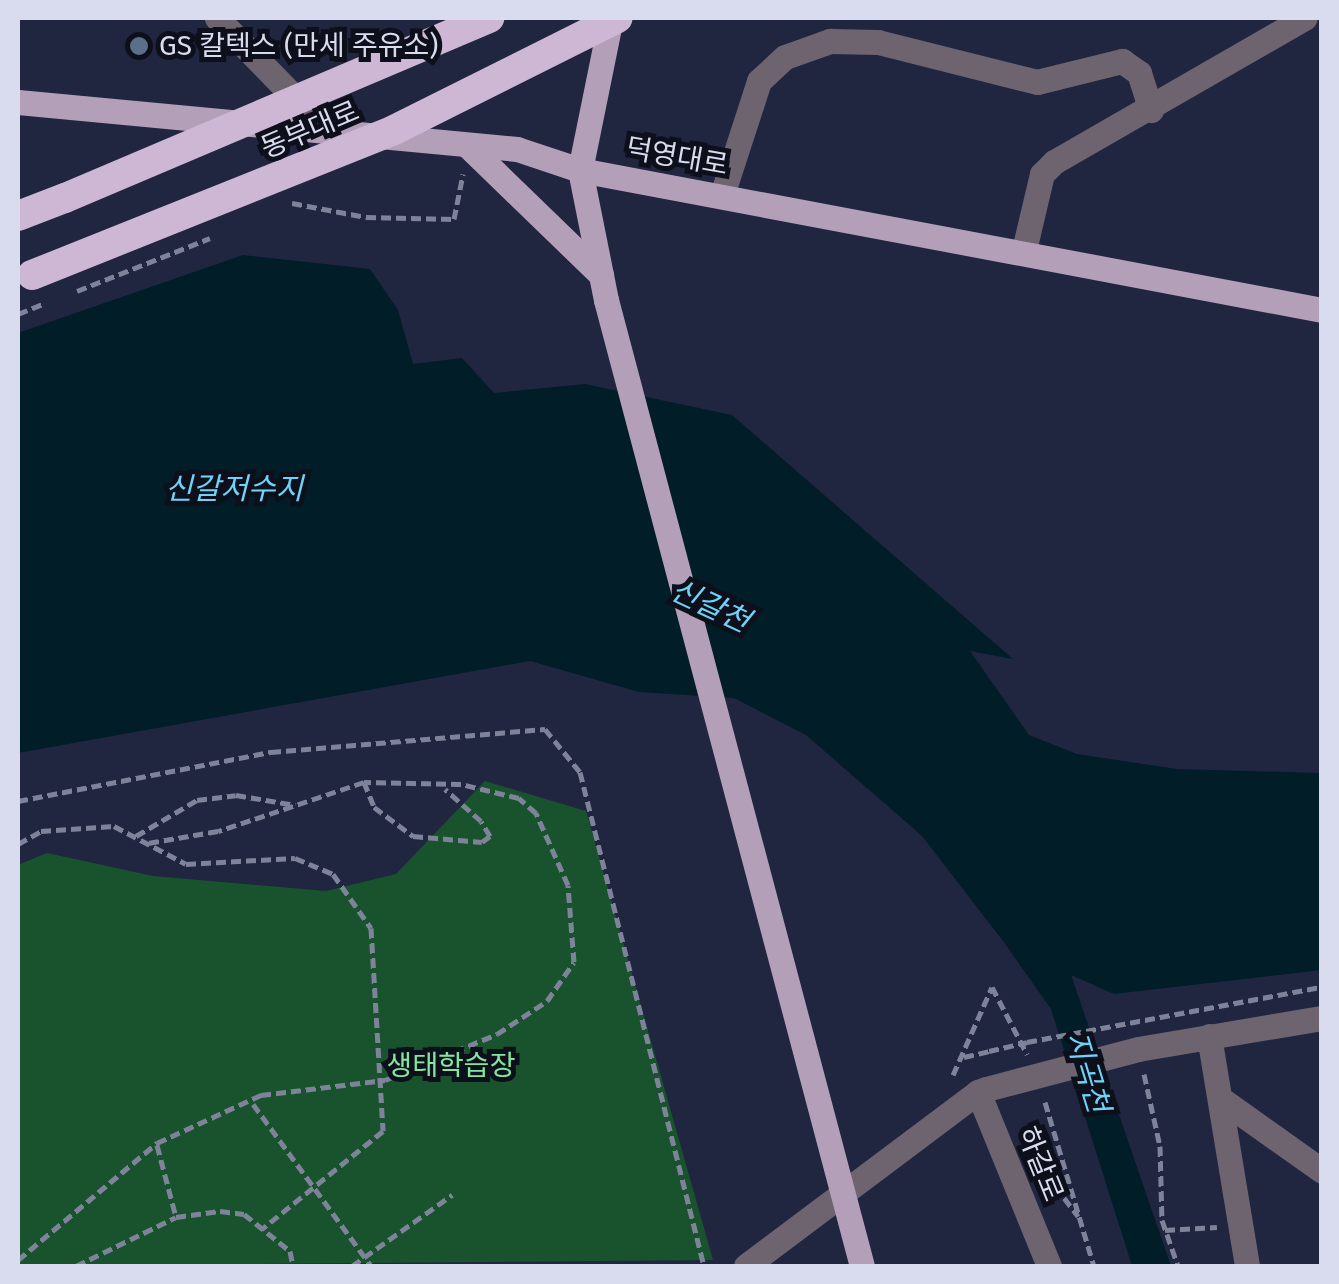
<!DOCTYPE html>
<html>
<head>
<meta charset="utf-8">
<style>
	body { margin:0 }
	#map { position:relative; width:1339px; height:1284px; overflow:hidden; background:#202640; font-family:"Fira Sans","Noto Sans KR",sans-serif }
	div>[style] { position:absolute }
	.green>* { inset:0; background:#18532e }
	.water>* { inset:0; background:#001d28 }
	.path>* { height:5px; margin-top:-2.5px; transform-origin:0; background:repeating-linear-gradient(90deg,#7e8399 0 10px,transparent 0 15px) }
	.minor>* { height:25px; margin:-12.5px; padding:0 12.5px; transform-origin:12.5px; border-radius:12.5px; background:#6d6470 }
	.major>* { height:25px; margin:-12.5px; padding:0 12.5px; transform-origin:12.5px; border-radius:12.5px; background:#b3a0b8 }
	.highway>* { height:30px; margin:-15px; padding:0 15px; transform-origin:15px; border-radius:15px; background:#ceb7d5 }
	.path-bridge>* { height:5px; margin-top:-2.5px; transform-origin:0; background:repeating-linear-gradient(90deg,#7e8399 0 10px,transparent 0 15px) }
	.minor-bridge>* { height:25px; margin:-12.5px; padding:0 12.5px; transform-origin:12.5px; border-radius:12.5px; background:#6d6470 }
	.major-bridge>* { height:25px; margin:-12.5px; padding:0 12.5px; transform-origin:12.5px; border-radius:12.5px; background:#b3a0b8 }
	.highway-bridge>* { height:30px; margin:-15px; padding:0 15px; transform-origin:15px; border-radius:15px; background:#ceb7d5 }
	.dots>* { width:28px; height:28px; translate:-50% -50%; box-sizing:border-box; border:5px solid #0d101b; border-radius:50% }
	span { translate:-50% -50%; white-space:nowrap; text-align:center; line-height:1.15; -webkit-text-stroke:10px #0d101b; paint-order:stroke }
	.poi-label { font-size:28px; color:#d8dcee }
	.left { translate:0 -50%; text-align:left }
	.street-label { font-size:28px; color:#d8dcee }
	.park-label { font-size:28px; color:#81e7a0 }
	.water-label { font-size:30px; color:#6cd4fb; font-style:italic }
	.frame { position:absolute; inset:0; border:20px solid #d8dcee; pointer-events:none }
</style>
</head>
<body>
<div id="map">
	<div class="green">
		<div style="clip-path:polygon(485px 781px,586px 811px,713px 1260px,18px 1266px,18px 865px,47px 853px,153px 876px,326px 891px,396px 874px)"></div>
	</div>
	<div class="water">
		<div style="clip-path:polygon(243px 255px,370px 269px,398px 310px,413px 364px,462px 358px,494px 393px,585px 384px,732px 415px,1013px 659px,970px 651px,1029px 735px,1077px 754px,1177px 769px,1321px 773px,1321px 970px,1114px 994px,1071px 975px,1171px 1266px,1132px 1266px,1051px 1009px,1003px 941px,922px 836px,806px 735px,734px 698px,639px 692px,530px 661px,18px 753px,18px 333px)"></div>
	</div>
	<div class="path">
		<div style="left:292px;top:203px;width:75px;rotate:10.7deg"></div>
		<div style="left:366px;top:217px;width:88px;rotate:1.3deg"></div>
		<div style="left:454px;top:219px;width:46px;rotate:-78.7deg"></div>
		<div style="left:77px;top:291px;width:143px;rotate:-21.7deg"></div>
		<div style="left:18px;top:314px;width:27px;rotate:-22deg"></div>
		<div style="left:364px;top:782px;width:27px;rotate:68deg"></div>
		<div style="left:374px;top:807px;width:49px;rotate:36.6deg"></div>
		<div style="left:413px;top:836px;width:69px;rotate:5deg"></div>
		<div style="left:482px;top:842px;width:10px;rotate:-37deg"></div>
		<div style="left:490px;top:836px;width:17px;rotate:-121deg"></div>
		<div style="left:481px;top:821px;width:48px;rotate:-138.4deg"></div>
		<div style="left:18px;top:801px;width:258px;rotate:-11deg"></div>
		<div style="left:271px;top:752px;width:275px;rotate:-4.8deg"></div>
		<div style="left:545px;top:729px;width:55px;rotate:50.9deg"></div>
		<div style="left:580px;top:772px;width:509px;rotate:75.91deg"></div>
		<div style="left:136px;top:836px;width:71px;rotate:-30.5deg"></div>
		<div style="left:197px;top:800px;width:39px;rotate:-7deg"></div>
		<div style="left:236px;top:795px;width:60px;rotate:9.6deg"></div>
		<div style="left:18px;top:844px;width:26px;rotate:-29deg"></div>
		<div style="left:41px;top:831px;width:73px;rotate:-3.9deg"></div>
		<div style="left:114px;top:826px;width:81px;rotate:27.8deg"></div>
		<div style="left:186px;top:864px;width:109px;rotate:-3.2deg"></div>
		<div style="left:295px;top:858px;width:41px;rotate:22.8deg"></div>
		<div style="left:333px;top:874px;width:66px;rotate:54.9deg"></div>
		<div style="left:371px;top:928px;width:203px;rotate:86.6deg"></div>
		<div style="left:383px;top:1131px;width:156px;rotate:141deg"></div>
		<div style="left:1027px;top:1042px;width:300px;rotate:-10.6deg"></div>
		<div style="left:964px;top:1057px;width:26px;rotate:-13deg"></div>
		<div style="left:1144px;top:1074px;width:74px;rotate:77.5deg"></div>
		<div style="left:1160px;top:1146px;width:74px;rotate:88.5deg"></div>
		<div style="left:1162px;top:1220px;width:49px;rotate:70.8deg"></div>
		<div style="left:953px;top:1075px;width:96px;rotate:-66.1deg"></div>
		<div style="left:992px;top:987px;width:76px;rotate:62.4deg"></div>
		<div style="left:1045px;top:1102px;width:171px;rotate:73.4deg"></div>
		<div style="left:253px;top:1104px;width:200px;rotate:53.9deg"></div>
		<div style="left:157px;top:1145px;width:74px;rotate:75.2deg"></div>
		<div style="left:1037px;top:1162px;width:68px;rotate:52.8deg"></div>
		<div style="left:1165px;top:1230px;width:52px;rotate:-3.3deg"></div>
		<div style="left:18px;top:1260px;width:182px;rotate:-40.1deg"></div>
		<div style="left:157px;top:1143px;width:115px;rotate:-24.8deg"></div>
		<div style="left:261px;top:1095px;width:125px;rotate:-6.9deg"></div>
		<div style="left:385px;top:1080px;width:121px;rotate:-22.3deg"></div>
		<div style="left:497px;top:1034px;width:60px;rotate:-33.4deg"></div>
		<div style="left:547px;top:1001px;width:47px;rotate:-55.3deg"></div>
		<div style="left:574px;top:962px;width:77px;rotate:-94.5deg"></div>
		<div style="left:568px;top:885px;width:79px;rotate:-114deg"></div>
		<div style="left:536px;top:813px;width:23px;rotate:-139deg"></div>
		<div style="left:519px;top:798px;width:60px;rotate:-166.4deg"></div>
		<div style="left:461px;top:784px;width:97px;rotate:-178.8deg"></div>
		<div style="left:364px;top:782px;width:154px;rotate:161.4deg"></div>
		<div style="left:218px;top:831px;width:71px;rotate:170.3deg"></div>
		<div style="left:76px;top:1266px;width:111px;rotate:-26.1deg"></div>
		<div style="left:176px;top:1217px;width:44px;rotate:-7.8deg"></div>
		<div style="left:220px;top:1211px;width:24px;rotate:7deg"></div>
		<div style="left:244px;top:1214px;width:59px;rotate:38.8deg"></div>
		<div style="left:290px;top:1251px;width:15px;rotate:79deg"></div>
		<div style="left:352px;top:1266px;width:123px;rotate:-35.4deg"></div>
	</div>
	<div class="minor">
		<div style="left:217px;top:18px;width:168px;rotate:45.7deg"></div>
		<div style="left:722px;top:195px;width:120px;rotate:-72deg"></div>
		<div style="left:759px;top:81px;width:35px;rotate:-43deg"></div>
		<div style="left:785px;top:57px;width:48px;rotate:-19.6deg"></div>
		<div style="left:830px;top:41px;width:48px;rotate:1.2deg"></div>
		<div style="left:878px;top:42px;width:164px;rotate:14.1deg"></div>
		<div style="left:1037px;top:82px;width:88px;rotate:-13.9deg"></div>
		<div style="left:1122px;top:61px;width:21px;rotate:35deg"></div>
		<div style="left:1139px;top:73px;width:39px;rotate:72deg"></div>
		<div style="left:1024px;top:250px;width:78px;rotate:-76.7deg"></div>
		<div style="left:1042px;top:174px;width:17px;rotate:-45deg"></div>
		<div style="left:1054px;top:162px;width:289px;rotate:-29.9deg"></div>
		<div style="left:1209px;top:1036px;width:233px;rotate:80.6deg"></div>
		<div style="left:1138px;top:1049px;width:187px;rotate:-9.6deg"></div>
		<div style="left:986px;top:1089px;width:9px;rotate:159deg"></div>
		<div style="left:978px;top:1092px;width:188px;rotate:67.8deg"></div>
		<div style="left:1225px;top:1102px;width:119px;rotate:35.4deg"></div>
		<div style="left:746px;top:1266px;width:290px;rotate:-36.9deg"></div>
	</div>
	<div class="major">
		<div style="left:18px;top:102px;width:501px;rotate:5.38deg"></div>
		<div style="left:517px;top:149px;width:66px;rotate:18.4deg"></div>
		<div style="left:580px;top:170px;width:755px;rotate:10.68deg"></div>
		<div style="left:469px;top:147px;width:184px;rotate:44.1deg"></div>
		<div style="left:606px;top:300px;width:133px;rotate:-101.3deg"></div>
		<div style="left:580px;top:170px;width:155px;rotate:-78.5deg"></div>
	</div>
	<div class="highway">
		<div style="left:18px;top:216px;width:50px;rotate:-21deg"></div>
	</div>
	<div class="path-bridge">
		<div style="left:989px;top:1051px;width:39px;rotate:-13deg"></div>
	</div>
	<div class="minor-bridge">
		<div style="left:986px;top:1089px;width:157px;rotate:-14.7deg"></div>
	</div>
	<div class="major-bridge">
		<div style="left:606px;top:300px;width:999px;rotate:75.16deg"></div>
	</div>
	<div class="highway-bridge">
		<div style="left:65px;top:198px;width:461px;rotate:-23deg"></div>
		<div style="left:32px;top:275px;width:390px;rotate:-21.8deg"></div>
		<div style="left:394px;top:130px;width:250px;rotate:-26.6deg"></div>
	</div>
	<div class="dots">
		<div style="left:139px;top:46px;background:#5c6f8a"></div>
	</div>
	<div class="poi-label">
		<span class="left" style="left:159px;top:46px">GS 칼텍스 (만세 주유소)</span>
	</div>
	<div class="street-label">
		<span style="left:310px;top:130px;rotate:-23deg">동부대로</span>
		<span style="left:677px;top:157px;rotate:10deg">덕영대로</span>
		<span style="left:1040px;top:1164px;rotate:68deg">하갈로</span>
	</div>
	<div class="park-label">
		<span style="left:451px;top:1066px">생태학습장</span>
	</div>
	<div class="water-label">
		<span style="left:234px;top:489px">신갈저수지</span>
		<span style="left:710px;top:606px;rotate:25deg">신갈천</span>
		<span style="left:1087px;top:1072px;rotate:73deg">지곡천</span>
	</div>
	<div class="frame"></div>
</div>
</body>
</html>
